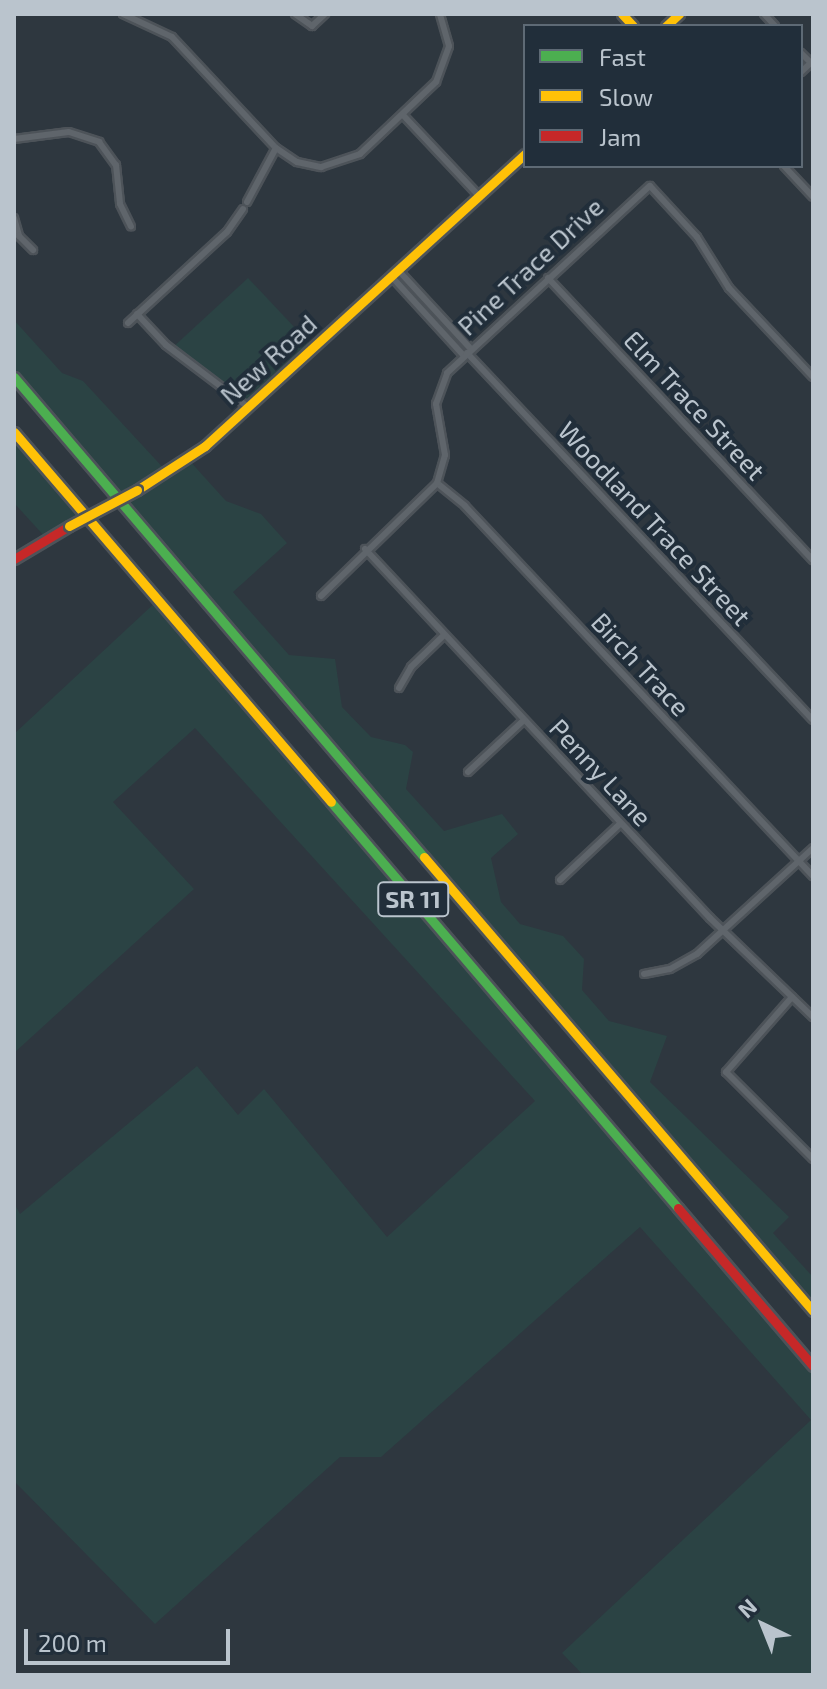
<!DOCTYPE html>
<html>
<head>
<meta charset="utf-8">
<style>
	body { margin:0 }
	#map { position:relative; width:827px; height:1689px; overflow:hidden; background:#2e373f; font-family:"Exo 2",sans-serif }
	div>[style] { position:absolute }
	.green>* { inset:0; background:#2b4344 }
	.roads { filter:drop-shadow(2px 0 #4d5359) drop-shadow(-2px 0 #4d5359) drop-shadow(0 2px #4d5359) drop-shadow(0 -2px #4d5359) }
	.street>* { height:6px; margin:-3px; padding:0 3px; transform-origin:3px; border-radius:3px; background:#5f656b }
	.fast>* { height:9px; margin:-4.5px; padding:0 4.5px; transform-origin:4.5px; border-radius:4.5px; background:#4caf50 }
	.slow>* { height:9px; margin:-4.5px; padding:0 4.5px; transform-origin:4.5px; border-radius:4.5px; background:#ffc107 }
	.jam>* { height:9px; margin:-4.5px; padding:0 4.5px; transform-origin:4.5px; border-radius:4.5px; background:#c62828 }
	.bridges { filter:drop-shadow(2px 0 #4d5359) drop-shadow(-2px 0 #4d5359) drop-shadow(0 2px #4d5359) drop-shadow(0 -2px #4d5359) }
	.slow-bridge>* { height:9px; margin:-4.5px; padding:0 4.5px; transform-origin:4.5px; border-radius:4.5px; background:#ffc107 }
	span { translate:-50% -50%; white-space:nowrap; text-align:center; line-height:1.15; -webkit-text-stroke:8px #212e3a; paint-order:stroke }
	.shield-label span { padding:2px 6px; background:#212e3a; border:2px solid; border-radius:6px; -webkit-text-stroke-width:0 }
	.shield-label { font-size:24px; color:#bac4cd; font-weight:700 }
	.street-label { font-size:26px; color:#bac4cd }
	.frame { position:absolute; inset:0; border:16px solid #bac4cd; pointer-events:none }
	.legend { position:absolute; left:523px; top:24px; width:280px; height:144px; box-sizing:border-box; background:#212e3a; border:2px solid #5e6a75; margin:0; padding:10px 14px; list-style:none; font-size:24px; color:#bac4cd }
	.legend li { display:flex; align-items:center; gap:16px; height:40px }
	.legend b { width:40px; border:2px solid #5e6a75 }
	.north { position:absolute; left:723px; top:1585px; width:80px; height:80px; -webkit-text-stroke:6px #212e3a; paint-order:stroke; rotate:317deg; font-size:22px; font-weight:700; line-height:32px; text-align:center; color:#bac4cd }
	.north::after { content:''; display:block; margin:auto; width:28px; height:36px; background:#bac4cd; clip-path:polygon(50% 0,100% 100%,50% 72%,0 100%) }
	.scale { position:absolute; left:24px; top:1629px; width:206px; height:36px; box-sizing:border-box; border:4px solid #bac4cd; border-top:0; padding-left:10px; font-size:24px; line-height:28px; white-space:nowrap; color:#bac4cd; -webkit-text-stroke:6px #212e3a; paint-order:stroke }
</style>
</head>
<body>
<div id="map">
	<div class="green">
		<div style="clip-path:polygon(248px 278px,313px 347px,248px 407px,171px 349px)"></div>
		<div style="clip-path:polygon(14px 320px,62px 373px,83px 381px,168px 473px,188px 459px,226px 501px,261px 514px,287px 543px,233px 592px,289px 655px,335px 659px,342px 707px,371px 737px,405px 745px,413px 752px,406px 789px,444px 831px,502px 814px,518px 834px,491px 858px,501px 902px,520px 924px,563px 936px,584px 959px,582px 990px,609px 1021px,667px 1036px,650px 1082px,789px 1217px,773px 1233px,813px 1277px,813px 1311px,14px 378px)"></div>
		<div style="clip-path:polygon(14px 432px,86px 516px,46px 538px,14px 503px)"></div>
		<div style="clip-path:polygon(158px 600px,813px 1366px,813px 1675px,583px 1675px,562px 1653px,811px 1420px,640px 1227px,381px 1457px,340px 1457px,155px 1624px,14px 1481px,14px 1203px,20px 1214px,197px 1066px,238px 1115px,264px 1089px,387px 1237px,535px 1101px,195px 728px,113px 802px,194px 889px,14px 1053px,14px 734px)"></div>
	</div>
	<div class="roads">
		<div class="street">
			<div style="left:123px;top:14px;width:54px;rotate:25.1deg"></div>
			<div style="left:172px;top:37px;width:152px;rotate:46.9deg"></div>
			<div style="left:276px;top:148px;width:25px;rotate:34deg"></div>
			<div style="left:297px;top:162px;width:25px;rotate:12deg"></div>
			<div style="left:321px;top:167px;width:41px;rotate:-18.4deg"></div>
			<div style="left:360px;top:154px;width:105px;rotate:-43.5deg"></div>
			<div style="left:436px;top:82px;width:38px;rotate:-70deg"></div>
			<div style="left:449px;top:46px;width:33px;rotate:-106deg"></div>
			<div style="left:295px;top:14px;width:21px;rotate:35deg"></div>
			<div style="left:312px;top:26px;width:18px;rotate:-43deg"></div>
			<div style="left:764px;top:14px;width:16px;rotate:47deg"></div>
			<div style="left:801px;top:53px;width:14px;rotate:45deg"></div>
			<div style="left:801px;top:72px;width:16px;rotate:-43deg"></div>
			<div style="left:403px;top:115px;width:111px;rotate:46.8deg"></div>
			<div style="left:14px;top:139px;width:55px;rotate:-7.3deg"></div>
			<div style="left:69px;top:132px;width:32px;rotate:18deg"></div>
			<div style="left:99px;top:142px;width:29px;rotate:54deg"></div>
			<div style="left:116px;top:165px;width:39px;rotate:84deg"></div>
			<div style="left:120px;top:204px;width:25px;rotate:64deg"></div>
			<div style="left:784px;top:166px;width:42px;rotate:46.9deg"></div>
			<div style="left:247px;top:202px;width:61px;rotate:-61.8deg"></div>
			<div style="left:14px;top:218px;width:19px;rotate:74deg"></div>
			<div style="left:19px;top:236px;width:20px;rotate:45deg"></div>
			<div style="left:398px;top:270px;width:108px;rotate:47.3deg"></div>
			<div style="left:391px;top:276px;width:108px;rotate:47.6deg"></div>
			<div style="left:548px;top:278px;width:387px;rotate:46.8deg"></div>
			<div style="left:137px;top:314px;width:42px;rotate:46.9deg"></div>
			<div style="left:166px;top:345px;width:103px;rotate:37.1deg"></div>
			<div style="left:128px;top:323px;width:134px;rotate:-42.6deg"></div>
			<div style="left:227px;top:232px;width:28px;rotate:-55deg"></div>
			<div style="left:467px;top:353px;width:504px;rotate:46.69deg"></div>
			<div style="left:437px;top:483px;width:36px;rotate:39deg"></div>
			<div style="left:465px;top:506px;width:508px;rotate:46.76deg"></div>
			<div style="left:365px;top:549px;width:505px;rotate:46.93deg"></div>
			<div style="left:710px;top:918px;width:143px;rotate:43.9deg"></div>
			<div style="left:321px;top:596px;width:162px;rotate:-44.2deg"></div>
			<div style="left:437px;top:483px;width:29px;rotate:-74deg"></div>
			<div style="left:445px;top:455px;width:52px;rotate:-100deg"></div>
			<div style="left:436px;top:404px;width:33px;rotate:-70deg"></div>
			<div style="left:447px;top:373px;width:276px;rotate:-42.7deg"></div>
			<div style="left:650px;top:186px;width:69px;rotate:47.3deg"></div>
			<div style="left:697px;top:237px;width:60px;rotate:57.9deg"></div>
			<div style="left:729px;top:288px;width:122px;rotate:46.7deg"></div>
			<div style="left:399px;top:688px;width:24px;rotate:-60deg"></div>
			<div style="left:411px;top:667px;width:46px;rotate:-44.1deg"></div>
			<div style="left:468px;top:772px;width:76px;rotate:-42.9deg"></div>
			<div style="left:560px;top:880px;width:83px;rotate:-43.1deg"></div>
			<div style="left:644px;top:974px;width:26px;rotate:-11deg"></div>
			<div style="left:670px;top:969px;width:31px;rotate:-29deg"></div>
			<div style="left:697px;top:954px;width:157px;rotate:-42.4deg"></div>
			<div style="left:792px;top:997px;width:100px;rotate:131.3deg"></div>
			<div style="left:726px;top:1072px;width:123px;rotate:45deg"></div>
		</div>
		<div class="fast">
			<div style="left:14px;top:377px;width:631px;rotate:49.5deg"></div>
			<div style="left:331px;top:802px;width:534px;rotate:49.48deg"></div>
		</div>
		<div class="slow">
			<div style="left:622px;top:14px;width:16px;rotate:47deg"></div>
			<div style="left:666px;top:26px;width:18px;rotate:-43deg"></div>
			<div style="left:14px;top:432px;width:487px;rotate:49.4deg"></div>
			<div style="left:137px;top:490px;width:81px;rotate:-32.9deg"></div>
			<div style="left:205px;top:446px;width:433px;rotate:-42.4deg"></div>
			<div style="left:424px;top:857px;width:598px;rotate:49.41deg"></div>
		</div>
		<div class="jam">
			<div style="left:14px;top:559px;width:64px;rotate:-31deg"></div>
			<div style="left:678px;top:1208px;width:208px;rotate:49.5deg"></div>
		</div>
	</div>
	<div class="bridges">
		<div class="slow-bridge">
			<div style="left:69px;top:526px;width:77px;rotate:-27.9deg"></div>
		</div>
	</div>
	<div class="shield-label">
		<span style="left:413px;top:899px">SR 11</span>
	</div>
	<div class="street-label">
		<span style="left:530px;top:266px;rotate:-43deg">Pine Trace Drive</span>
		<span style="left:268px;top:359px;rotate:-42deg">New Road</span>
		<span style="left:695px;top:405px;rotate:47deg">Elm Trace Street</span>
		<span style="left:655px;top:523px;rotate:47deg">Woodland Trace Street</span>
		<span style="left:641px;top:664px;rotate:47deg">Birch Trace</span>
		<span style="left:601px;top:772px;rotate:47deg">Penny Lane</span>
	</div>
	<div class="frame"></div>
	<ul class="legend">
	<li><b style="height:10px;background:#4caf50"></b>Fast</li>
	<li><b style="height:10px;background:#ffc107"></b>Slow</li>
	<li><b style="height:10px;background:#c62828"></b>Jam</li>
	</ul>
	<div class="north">N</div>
	<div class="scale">200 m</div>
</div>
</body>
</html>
